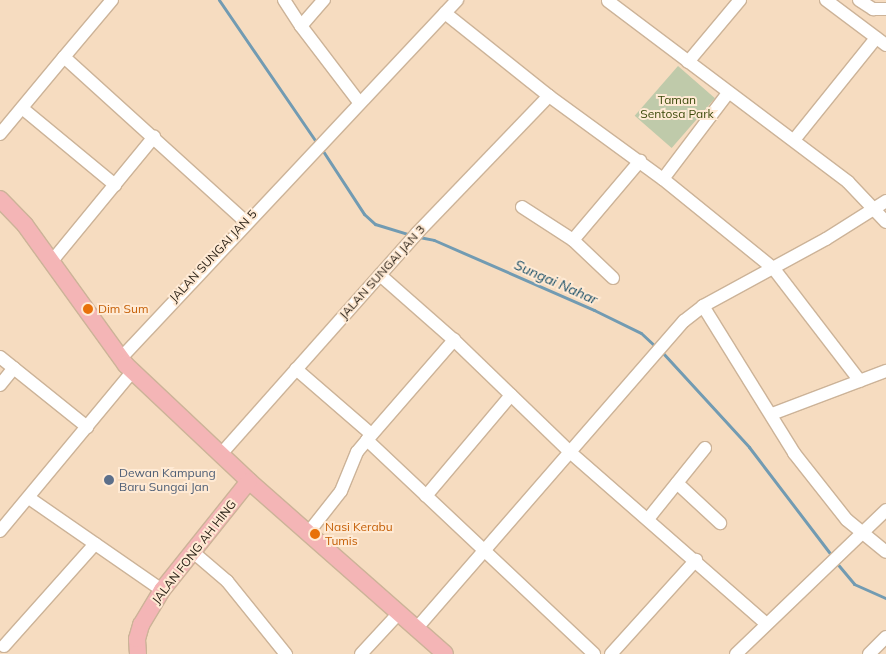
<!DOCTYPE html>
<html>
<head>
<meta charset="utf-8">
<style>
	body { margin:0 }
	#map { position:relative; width:886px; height:654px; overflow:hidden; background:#f6dcc0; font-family:Mulish,sans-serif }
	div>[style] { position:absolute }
	.green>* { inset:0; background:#bfcaaa; transform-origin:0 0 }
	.stream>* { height:3px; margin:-1.5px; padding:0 1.5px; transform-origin:1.5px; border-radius:1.5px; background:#729bb2 }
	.roads { filter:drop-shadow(1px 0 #ccb398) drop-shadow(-1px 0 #ccb398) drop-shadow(0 1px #ccb398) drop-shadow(0 -1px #ccb398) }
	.minor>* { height:12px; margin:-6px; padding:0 6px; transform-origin:6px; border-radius:6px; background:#fff }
	.major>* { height:16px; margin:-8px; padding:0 8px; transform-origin:8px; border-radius:8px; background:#f4b5b6 }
	.dots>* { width:14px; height:14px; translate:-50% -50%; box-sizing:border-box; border:2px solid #ffead4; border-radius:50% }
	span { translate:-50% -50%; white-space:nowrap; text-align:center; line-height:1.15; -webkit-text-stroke:4px #ffead4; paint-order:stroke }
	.park-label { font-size:12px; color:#3c4a0b }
	.street-label { font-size:12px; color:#2c2318 }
	.food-label { font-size:12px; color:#c56008 }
	.left { translate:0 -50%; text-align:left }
	.service-label { font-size:12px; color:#4e5e75 }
	.water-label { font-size:14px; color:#194e67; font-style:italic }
</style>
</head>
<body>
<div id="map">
	<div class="green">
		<div style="left:678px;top:66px;width:49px;height:66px;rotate:41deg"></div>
	</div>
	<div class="stream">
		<div style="left:219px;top:0;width:173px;rotate:55.6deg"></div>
		<div style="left:321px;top:148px;width:79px;rotate:56.9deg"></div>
		<div style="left:364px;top:214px;width:15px;rotate:42deg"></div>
		<div style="left:375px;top:224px;width:38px;rotate:17deg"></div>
		<div style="left:419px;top:237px;width:15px;rotate:11deg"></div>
		<div style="left:434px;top:240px;width:175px;rotate:23.6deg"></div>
		<div style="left:594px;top:310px;width:52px;rotate:26.1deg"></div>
		<div style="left:641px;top:333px;width:22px;rotate:43deg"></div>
		<div style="left:662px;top:352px;width:129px;rotate:47.5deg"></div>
		<div style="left:749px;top:447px;width:137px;rotate:52.7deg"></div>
		<div style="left:835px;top:561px;width:30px;rotate:50deg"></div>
		<div style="left:854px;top:584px;width:35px;rotate:24deg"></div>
	</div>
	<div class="roads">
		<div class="minor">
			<div style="left:112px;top:0;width:75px;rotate:130.1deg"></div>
			<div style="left:64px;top:57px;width:246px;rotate:42.2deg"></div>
			<div style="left:284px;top:0;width:31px;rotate:57deg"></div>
			<div style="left:301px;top:26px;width:96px;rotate:52.7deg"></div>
			<div style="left:826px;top:0;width:75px;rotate:36.9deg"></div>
			<div style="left:859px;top:0;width:17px;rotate:33deg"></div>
			<div style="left:873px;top:9px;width:13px"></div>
			<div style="left:608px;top:1px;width:301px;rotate:37deg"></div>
			<div style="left:848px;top:182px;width:55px;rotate:46.5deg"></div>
			<div style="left:445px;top:13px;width:133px;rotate:38.6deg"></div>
			<div style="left:549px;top:96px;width:141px;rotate:36.1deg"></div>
			<div style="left:663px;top:179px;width:143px;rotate:39deg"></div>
			<div style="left:774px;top:269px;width:141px;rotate:52.5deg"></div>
			<div style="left:301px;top:26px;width:35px;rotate:-49deg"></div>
			<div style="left:688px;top:62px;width:81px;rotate:-50deg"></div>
			<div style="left:22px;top:108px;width:121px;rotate:39.6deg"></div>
			<div style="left:0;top:134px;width:100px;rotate:-50.3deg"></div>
			<div style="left:794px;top:140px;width:131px;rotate:-51.2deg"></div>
			<div style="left:663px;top:179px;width:108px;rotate:-52.9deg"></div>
			<div style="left:522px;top:207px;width:61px;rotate:32.9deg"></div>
			<div style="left:52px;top:261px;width:161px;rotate:-50.6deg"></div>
			<div style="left:380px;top:275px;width:98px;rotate:41.3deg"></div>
			<div style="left:454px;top:340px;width:163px;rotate:44deg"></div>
			<div style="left:571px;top:453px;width:259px;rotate:41.2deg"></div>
			<div style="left:613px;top:278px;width:55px;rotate:-136.5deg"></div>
			<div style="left:573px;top:240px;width:104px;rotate:-49.7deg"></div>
			<div style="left:703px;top:306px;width:173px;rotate:58.2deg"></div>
			<div style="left:794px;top:453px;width:85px;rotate:51.7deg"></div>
			<div style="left:847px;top:520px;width:50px;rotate:39.4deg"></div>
			<div style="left:0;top:357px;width:112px;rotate:38.8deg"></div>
			<div style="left:121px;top:358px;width:491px;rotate:-46.8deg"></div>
			<div style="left:296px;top:369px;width:99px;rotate:40.9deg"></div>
			<div style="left:0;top:385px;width:22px;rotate:-51deg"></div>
			<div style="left:772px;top:414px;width:122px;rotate:-20.7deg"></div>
			<div style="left:367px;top:440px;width:312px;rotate:43.3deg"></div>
			<div style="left:221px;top:454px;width:295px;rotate:-48.4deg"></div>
			<div style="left:417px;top:233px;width:190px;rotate:-46.1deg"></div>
			<div style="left:677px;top:483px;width:59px;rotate:42.9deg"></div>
			<div style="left:426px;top:496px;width:132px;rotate:-49.9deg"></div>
			<div style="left:29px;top:498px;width:162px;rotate:34.7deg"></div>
			<div style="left:648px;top:519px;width:91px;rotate:-51.2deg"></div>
			<div style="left:0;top:531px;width:208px;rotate:-50.3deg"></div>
			<div style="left:308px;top:533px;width:53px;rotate:-51.8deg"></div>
			<div style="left:341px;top:491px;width:42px;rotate:-67.7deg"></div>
			<div style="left:357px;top:452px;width:16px;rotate:-50deg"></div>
			<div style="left:367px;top:440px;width:133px;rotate:-49deg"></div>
			<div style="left:193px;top:552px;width:45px;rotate:40.5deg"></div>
			<div style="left:227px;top:581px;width:94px;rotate:51.1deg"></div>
			<div style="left:416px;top:629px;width:408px;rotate:-49deg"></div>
			<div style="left:684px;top:321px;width:24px;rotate:-38deg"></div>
			<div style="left:703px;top:306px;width:140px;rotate:-28.6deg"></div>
			<div style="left:826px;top:239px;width:71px;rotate:-32.3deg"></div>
			<div style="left:4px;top:646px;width:137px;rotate:-48.3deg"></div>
			<div style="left:361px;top:654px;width:54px;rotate:-47.2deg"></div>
			<div style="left:611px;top:654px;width:127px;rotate:-47.9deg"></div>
			<div style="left:736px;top:654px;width:208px;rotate:-43.8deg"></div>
			<div style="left:869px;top:654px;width:24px;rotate:-45deg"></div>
		</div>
		<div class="major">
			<div style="left:0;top:199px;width:36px;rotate:46deg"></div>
			<div style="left:25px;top:225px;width:173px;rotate:54.2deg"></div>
			<div style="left:126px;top:365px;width:169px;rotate:43.3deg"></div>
			<div style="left:249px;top:481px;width:261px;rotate:41.4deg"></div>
			<div style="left:138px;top:654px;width:15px;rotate:-94deg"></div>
			<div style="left:137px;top:639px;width:15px;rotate:-74deg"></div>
			<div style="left:141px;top:625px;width:41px;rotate:-59deg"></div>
			<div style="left:162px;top:590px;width:139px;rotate:-51.4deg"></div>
		</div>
	</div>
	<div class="dots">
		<div style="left:88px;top:309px;background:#e8710a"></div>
		<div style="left:109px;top:480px;background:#5c6f8a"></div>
		<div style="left:315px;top:534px;background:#e8710a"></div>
	</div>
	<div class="park-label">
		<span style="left:677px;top:107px">Taman<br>Sentosa Park</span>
	</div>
	<div class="street-label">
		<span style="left:213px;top:256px;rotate:-47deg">JALAN SUNGAI JAN 5</span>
		<span style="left:382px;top:272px;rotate:-48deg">JALAN SUNGAI JAN 3</span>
		<span style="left:194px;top:552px;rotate:-52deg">JALAN FONG AH HING</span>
	</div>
	<div class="food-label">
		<span class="left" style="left:98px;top:309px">Dim Sum</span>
		<span class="left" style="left:325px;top:534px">Nasi Kerabu<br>Tumis</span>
	</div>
	<div class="service-label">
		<span class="left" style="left:119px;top:480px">Dewan Kampung<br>Baru Sungai Jan</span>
	</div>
	<div class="water-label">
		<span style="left:556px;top:282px;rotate:24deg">Sungai Nahar</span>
	</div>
</div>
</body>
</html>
